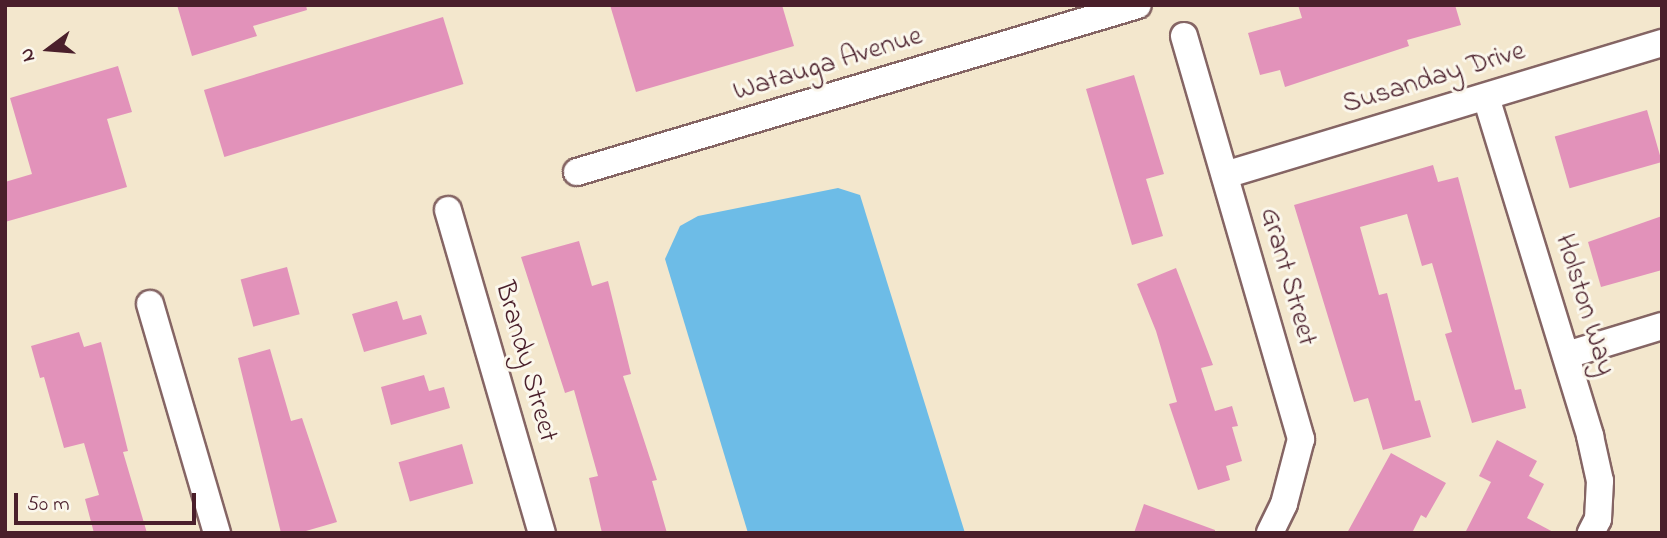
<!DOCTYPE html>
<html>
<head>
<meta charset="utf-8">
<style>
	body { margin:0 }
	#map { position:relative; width:1667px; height:538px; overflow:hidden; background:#f3e7cd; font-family:"Indie Flower",sans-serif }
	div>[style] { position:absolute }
	.water>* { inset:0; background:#6dbce7 }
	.building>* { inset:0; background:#e292ba; transform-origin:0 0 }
	.roads { filter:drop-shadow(2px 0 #856564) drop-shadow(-2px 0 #856564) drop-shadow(0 2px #856564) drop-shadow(0 -2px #856564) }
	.street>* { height:26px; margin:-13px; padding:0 13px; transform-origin:13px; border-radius:13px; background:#fff }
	span { translate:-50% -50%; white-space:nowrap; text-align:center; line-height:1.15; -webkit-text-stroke:6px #fbf7ec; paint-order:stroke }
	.street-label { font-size:28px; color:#4a1f2b }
	.frame { position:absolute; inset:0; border:7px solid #4a1f2b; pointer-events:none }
	.north { position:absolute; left:14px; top:14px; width:70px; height:70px; -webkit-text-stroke:5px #fbf7ec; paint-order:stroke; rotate:254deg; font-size:19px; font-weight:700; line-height:28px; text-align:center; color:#4a1f2b }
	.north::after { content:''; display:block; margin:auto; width:24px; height:32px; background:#4a1f2b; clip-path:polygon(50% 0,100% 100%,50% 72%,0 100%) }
	.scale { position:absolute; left:14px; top:493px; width:182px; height:32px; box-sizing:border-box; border:4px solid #4a1f2b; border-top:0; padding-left:9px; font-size:21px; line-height:24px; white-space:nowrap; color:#4a1f2b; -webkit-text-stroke:5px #fbf7ec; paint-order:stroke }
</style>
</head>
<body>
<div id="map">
	<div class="water">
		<div style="clip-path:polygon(838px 188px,860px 195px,965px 533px,748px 533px,665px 259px,680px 226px,698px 216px)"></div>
	</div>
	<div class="building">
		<div style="clip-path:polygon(177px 5px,306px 5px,307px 10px,253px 26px,257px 36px,192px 56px)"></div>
		<div style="clip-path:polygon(610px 5px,782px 5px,794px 46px,636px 92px)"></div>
		<div style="clip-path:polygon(1298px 5px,1455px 5px,1461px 25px,1407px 40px,1409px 46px,1285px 87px,1280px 70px,1260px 75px,1248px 33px,1302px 18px)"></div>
		<div style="left:443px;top:17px;width:70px;height:250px;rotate:73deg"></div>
		<div style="clip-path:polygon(118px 66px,132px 112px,107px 119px,127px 187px,5px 222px,5px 182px,32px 174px,10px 98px)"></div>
		<div style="clip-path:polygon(1134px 75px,1164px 174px,1146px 179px,1163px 236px,1132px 245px,1086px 89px)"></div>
		<div style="left:1647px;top:110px;width:54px;height:96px;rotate:74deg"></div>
		<div style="clip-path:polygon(1433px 165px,1438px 182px,1458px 177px,1515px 390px,1521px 389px,1526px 408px,1472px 423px,1445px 334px,1452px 332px,1432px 263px,1422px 266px,1407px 214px,1360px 227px,1379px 295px,1387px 293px,1415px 401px,1420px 400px,1431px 437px,1383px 450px,1368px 398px,1354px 402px,1294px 205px)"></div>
		<div style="clip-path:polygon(1662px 216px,1662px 270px,1601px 287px,1588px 242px)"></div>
		<div style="clip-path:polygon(579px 241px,592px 286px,608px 281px,631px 374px,623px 376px,657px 480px,652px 481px,667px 533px,602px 533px,589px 478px,598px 476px,574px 390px,565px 393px,521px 257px)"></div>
		<div style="left:287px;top:267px;width:49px;height:48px;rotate:75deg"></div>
		<div style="clip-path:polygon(1176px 268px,1213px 365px,1201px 368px,1215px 411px,1232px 406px,1238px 426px,1232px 427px,1242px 461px,1226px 466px,1230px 480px,1198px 490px,1169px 404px,1177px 402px,1156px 331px,1137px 284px)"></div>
		<div style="clip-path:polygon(397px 301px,403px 320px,421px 315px,427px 334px,364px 352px,352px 314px)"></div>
		<div style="clip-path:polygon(79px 332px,84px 347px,101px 342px,128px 451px,123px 452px,147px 533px,94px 533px,85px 499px,99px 495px,84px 443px,64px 448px,44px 377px,40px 378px,31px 346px)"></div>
		<div style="clip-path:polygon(270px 349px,291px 421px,302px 418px,337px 522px,299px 533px,281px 533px,238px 358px)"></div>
		<div style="clip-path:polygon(424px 375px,429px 391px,444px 387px,450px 408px,391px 425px,381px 387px)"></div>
		<div style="clip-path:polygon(1497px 440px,1537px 461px,1529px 476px,1544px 484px,1527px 518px,1555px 533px,1465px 533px,1491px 482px,1479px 476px)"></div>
		<div style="left:462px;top:444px;width:41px;height:66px;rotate:74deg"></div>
		<div style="clip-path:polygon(1391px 453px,1446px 483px,1426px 518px,1421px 515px,1412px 533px,1347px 533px)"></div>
		<div style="clip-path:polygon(1144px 504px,1215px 530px,1215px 533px,1134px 533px)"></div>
	</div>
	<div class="roads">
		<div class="street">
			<div style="left:1184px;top:36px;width:420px;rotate:73.8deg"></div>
			<div style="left:1301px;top:439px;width:67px;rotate:104.7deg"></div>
			<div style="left:1284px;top:504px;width:32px;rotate:116deg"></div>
			<div style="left:1486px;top:97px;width:355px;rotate:72.9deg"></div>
			<div style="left:1590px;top:436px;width:46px;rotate:77.5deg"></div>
			<div style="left:1600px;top:481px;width:38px;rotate:93deg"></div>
			<div style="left:1598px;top:519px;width:16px;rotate:117deg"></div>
			<div style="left:577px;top:172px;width:585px;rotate:-16.58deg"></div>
			<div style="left:1225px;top:175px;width:457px;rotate:-16.8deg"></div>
			<div style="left:448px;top:210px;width:336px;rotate:73.8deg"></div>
			<div style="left:150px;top:304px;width:239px;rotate:73.7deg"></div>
			<div style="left:1567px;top:355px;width:99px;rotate:-17deg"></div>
		</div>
	</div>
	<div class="street-label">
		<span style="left:828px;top:65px;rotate:-17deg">Watauga Avenue</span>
		<span style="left:1434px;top:79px;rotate:-17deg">Susanday Drive</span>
		<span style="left:1287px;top:277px;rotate:74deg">Grant Street</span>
		<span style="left:1584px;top:305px;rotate:73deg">Holston Way</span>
		<span style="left:525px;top:362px;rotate:74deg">Brandy Street</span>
	</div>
	<div class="frame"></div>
	<div class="north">N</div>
	<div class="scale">50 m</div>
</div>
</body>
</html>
